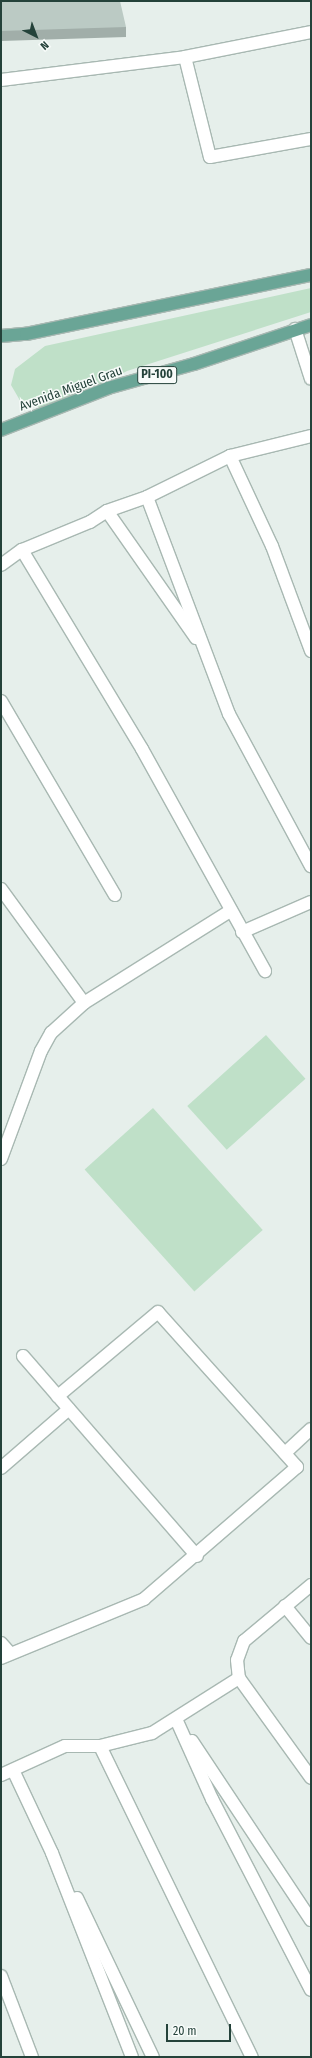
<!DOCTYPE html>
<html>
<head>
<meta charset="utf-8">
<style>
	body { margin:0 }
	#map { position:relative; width:312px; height:2058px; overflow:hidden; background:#e6efeb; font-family:"Fira Sans Condensed",sans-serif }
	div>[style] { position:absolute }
	.green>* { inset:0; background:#bfe0c8; transform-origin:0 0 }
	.roads { filter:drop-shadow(1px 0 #a8b8b2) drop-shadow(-1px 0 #a8b8b2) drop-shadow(0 1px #a8b8b2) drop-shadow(0 -1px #a8b8b2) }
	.street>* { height:12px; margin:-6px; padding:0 6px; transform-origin:6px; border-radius:6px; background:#fff }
	.primary>* { height:12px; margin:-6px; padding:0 6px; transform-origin:6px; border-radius:6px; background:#6aa596 }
	.wall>* { inset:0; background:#a1aea9 }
	.building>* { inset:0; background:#bbcac4 }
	span { translate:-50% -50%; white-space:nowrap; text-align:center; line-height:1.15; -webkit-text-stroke:3px #f7fbf9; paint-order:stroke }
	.shield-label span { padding:1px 3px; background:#f7fbf9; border:1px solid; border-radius:3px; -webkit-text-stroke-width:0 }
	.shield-label { font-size:12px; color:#24423a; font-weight:700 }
	.street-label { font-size:13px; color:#24423a }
	.frame { position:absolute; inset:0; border:2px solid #24423a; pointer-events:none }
	.north { position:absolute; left:16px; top:16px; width:40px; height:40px; -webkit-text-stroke:3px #f7fbf9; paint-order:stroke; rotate:138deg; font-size:11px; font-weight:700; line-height:16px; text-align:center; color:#24423a }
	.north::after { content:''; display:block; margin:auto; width:14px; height:18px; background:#24423a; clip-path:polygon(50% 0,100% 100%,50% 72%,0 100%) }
	.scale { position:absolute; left:166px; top:2024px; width:65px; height:18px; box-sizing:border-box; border:2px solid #24423a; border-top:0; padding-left:5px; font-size:12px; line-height:14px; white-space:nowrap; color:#24423a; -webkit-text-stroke:3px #f7fbf9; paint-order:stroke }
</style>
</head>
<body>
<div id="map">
	<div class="green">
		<div style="clip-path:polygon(311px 288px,311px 312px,127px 371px,54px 410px,22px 404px,11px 385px,15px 369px,45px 346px)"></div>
		<div style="left:266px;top:1035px;width:59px;height:106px;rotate:48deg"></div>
		<div style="left:153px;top:1108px;width:164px;height:92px;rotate:48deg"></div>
	</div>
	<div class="roads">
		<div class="street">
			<div style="left:185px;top:57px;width:103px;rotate:76deg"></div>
			<div style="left:210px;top:157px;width:103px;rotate:-10.1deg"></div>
			<div style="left:1px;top:80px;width:185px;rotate:-7.1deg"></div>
			<div style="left:185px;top:57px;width:128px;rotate:-11.2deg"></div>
			<div style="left:295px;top:329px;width:52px;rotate:72.3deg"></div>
			<div style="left:230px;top:456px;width:99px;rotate:65deg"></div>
			<div style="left:272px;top:546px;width:112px;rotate:69.6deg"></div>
			<div style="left:147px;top:497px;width:232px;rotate:69.3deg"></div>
			<div style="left:229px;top:714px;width:173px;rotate:61.7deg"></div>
			<div style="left:107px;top:511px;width:155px;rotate:55deg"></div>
			<div style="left:22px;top:550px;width:232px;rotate:58.9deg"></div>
			<div style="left:142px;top:749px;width:254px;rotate:61deg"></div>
			<div style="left:1px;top:565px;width:26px;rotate:-36deg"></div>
			<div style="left:22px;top:550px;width:74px;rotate:-22.4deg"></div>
			<div style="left:90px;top:522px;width:20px;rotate:-33deg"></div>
			<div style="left:107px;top:511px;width:42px;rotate:-19.3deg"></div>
			<div style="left:147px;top:497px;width:93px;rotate:-26.3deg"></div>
			<div style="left:230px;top:456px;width:83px;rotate:-13.9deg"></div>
			<div style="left:1px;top:701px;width:225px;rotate:59.6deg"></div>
			<div style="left:1px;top:889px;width:141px;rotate:53.9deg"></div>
			<div style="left:242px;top:932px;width:75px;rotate:-23.5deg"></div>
			<div style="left:1px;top:1159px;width:115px;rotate:-69.7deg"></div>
			<div style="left:41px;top:1051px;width:21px;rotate:-61deg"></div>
			<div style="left:51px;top:1033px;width:45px;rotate:-42.3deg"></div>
			<div style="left:84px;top:1003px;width:173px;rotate:-32.2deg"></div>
			<div style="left:23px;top:1356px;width:265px;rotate:49deg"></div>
			<div style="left:285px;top:1453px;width:35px;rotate:-43deg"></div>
			<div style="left:1px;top:1468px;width:90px;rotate:-40.9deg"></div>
			<div style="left:311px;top:1585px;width:87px;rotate:140.1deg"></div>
			<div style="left:244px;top:1641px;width:20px;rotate:110deg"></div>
			<div style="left:237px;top:1660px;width:18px;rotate:84deg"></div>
			<div style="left:239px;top:1678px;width:123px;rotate:54.2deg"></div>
			<div style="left:285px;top:1606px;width:41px;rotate:50.9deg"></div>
			<div style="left:1px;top:1643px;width:13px;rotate:48deg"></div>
			<div style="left:1px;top:1658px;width:155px;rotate:-22.4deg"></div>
			<div style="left:144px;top:1599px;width:202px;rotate:-40.8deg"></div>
			<div style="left:297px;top:1467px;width:208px;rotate:-131.9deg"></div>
			<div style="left:158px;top:1312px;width:131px;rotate:140deg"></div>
			<div style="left:176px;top:1719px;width:88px;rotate:65.8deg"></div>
			<div style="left:212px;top:1799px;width:215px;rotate:62.6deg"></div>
			<div style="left:192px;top:1741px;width:215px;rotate:56.4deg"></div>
			<div style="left:100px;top:1746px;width:346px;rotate:64deg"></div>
			<div style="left:13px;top:1770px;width:92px;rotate:64.8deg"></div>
			<div style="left:52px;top:1853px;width:219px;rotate:68.6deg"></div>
			<div style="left:1px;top:1775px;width:70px;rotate:-24.4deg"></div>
			<div style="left:65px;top:1746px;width:35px"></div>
			<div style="left:100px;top:1746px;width:54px;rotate:-14deg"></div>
			<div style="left:152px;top:1733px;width:103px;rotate:-32.3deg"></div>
			<div style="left:77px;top:1898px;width:176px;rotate:64.5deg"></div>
			<div style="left:1px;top:1976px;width:87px;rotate:69.1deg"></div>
		</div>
		<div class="primary">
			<div style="left:1px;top:336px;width:25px;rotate:-5deg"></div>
			<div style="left:26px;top:334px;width:291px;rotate:-11.7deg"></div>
			<div style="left:1px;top:430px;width:115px;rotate:-21.4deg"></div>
			<div style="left:108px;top:388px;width:89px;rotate:-15.6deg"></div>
			<div style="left:194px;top:364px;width:123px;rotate:-18.4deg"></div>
		</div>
	</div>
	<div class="wall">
		<div style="clip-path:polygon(1px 1px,126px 27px,126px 37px,1px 41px)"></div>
	</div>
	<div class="building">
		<div style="clip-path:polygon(1px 1px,120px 1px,126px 27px,1px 31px)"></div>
	</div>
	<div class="shield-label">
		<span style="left:157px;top:375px">PI-100</span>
	</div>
	<div class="street-label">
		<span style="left:71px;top:389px;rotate:-20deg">Avenida Miguel Grau</span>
	</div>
	<div class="frame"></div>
	<div class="north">N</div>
	<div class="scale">20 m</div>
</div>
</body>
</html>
